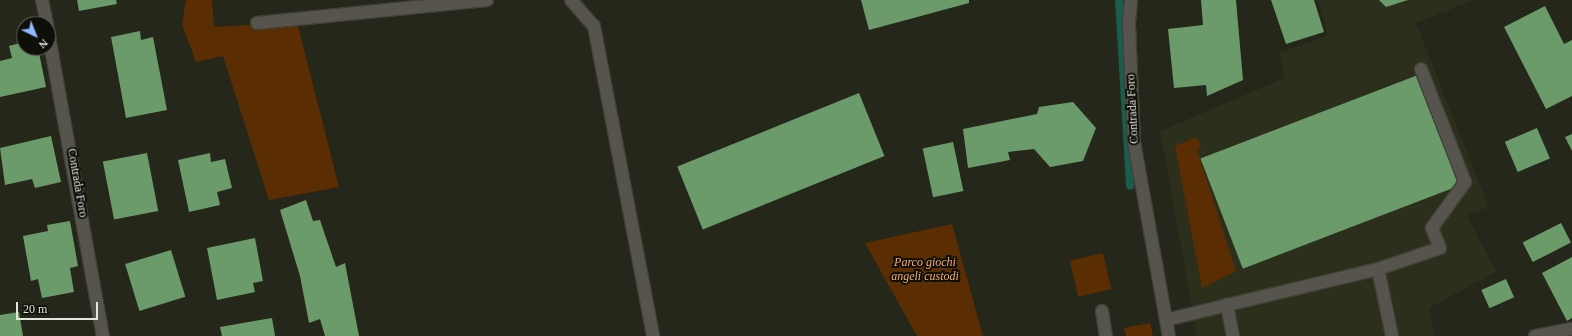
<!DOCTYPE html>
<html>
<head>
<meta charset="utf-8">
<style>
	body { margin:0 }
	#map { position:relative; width:1572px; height:336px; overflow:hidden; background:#25271a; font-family:Georgia,serif }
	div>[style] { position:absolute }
	.built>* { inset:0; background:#2c2f1b }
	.green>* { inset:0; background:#5b2d02; transform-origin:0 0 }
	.stream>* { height:8px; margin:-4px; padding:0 4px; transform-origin:4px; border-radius:4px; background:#1a5d4d }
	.building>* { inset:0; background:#6b9b6a; transform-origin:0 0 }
	.roads { filter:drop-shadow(1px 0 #404235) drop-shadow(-1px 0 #404235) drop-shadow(0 1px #404235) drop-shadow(0 -1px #404235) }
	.minor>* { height:12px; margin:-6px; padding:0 6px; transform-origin:6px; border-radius:6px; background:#57544e }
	span { translate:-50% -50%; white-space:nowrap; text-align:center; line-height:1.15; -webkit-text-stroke:4px #0e0f09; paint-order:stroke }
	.street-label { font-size:12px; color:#e4e6dd }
	.park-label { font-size:12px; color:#fcac72; font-style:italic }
	.north { position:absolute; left:16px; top:16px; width:40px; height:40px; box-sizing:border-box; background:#0e0f09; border:1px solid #64655e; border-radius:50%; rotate:137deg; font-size:11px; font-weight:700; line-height:16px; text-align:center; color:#e4e6dd }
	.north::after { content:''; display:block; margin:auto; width:14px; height:18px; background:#91b8fd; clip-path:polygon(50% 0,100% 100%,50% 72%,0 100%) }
	.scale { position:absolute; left:16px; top:302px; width:82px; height:18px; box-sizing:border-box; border:2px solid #e4e6dd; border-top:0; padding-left:5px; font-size:12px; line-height:14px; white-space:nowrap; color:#e4e6dd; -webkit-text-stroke:3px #0e0f09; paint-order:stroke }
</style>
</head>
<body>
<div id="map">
	<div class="built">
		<div style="clip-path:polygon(1318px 0,1474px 0,1416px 23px,1489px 207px,1467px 215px,1496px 272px,1429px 308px,1434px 336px,1197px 336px,1160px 131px,1285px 78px,1279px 53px,1328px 35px)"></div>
	</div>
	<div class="green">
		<div style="clip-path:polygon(186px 0,212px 0,214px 27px,297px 22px,339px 187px,269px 200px,223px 56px,196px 62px,182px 24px)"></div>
		<div style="clip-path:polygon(1197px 137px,1201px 147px,1197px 150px,1199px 156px,1236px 271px,1202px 288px,1175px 146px)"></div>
		<div style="clip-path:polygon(952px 224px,983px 336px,917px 336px,865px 243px)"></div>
		<div style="left:1103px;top:253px;width:37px;height:34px;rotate:77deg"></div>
		<div style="clip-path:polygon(1150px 323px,1153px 336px,1126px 336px,1124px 328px)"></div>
	</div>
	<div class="stream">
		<div style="left:1119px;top:0;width:186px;rotate:86.6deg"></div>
	</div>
	<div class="building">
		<div style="clip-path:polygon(77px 0,116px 0,117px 4px,79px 11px)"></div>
		<div style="clip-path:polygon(861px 0,969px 0,969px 3px,869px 30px)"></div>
		<div style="clip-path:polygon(1201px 0,1236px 0,1243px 80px,1207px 96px,1206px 85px,1174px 88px,1168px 29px,1203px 25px)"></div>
		<div style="clip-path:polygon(1271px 0,1314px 0,1324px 32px,1286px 44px)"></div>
		<div style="clip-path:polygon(1379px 0,1408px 0,1386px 7px)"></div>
		<div style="clip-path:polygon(1545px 6px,1564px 44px,1572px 40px,1572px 96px,1546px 109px,1504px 27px)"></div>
		<div style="clip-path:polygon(140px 31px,141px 40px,153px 37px,167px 110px,126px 118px,111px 37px)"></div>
		<div style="clip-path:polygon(24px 42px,24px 48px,38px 48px,46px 87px,0 97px,0 61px,12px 58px,9px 46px)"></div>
		<div style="left:1418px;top:75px;width:118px;height:233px;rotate:69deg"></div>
		<div style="left:859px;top:93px;width:68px;height:196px;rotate:68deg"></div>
		<div style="clip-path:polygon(1073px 102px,1096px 128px,1083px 161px,1050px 167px,1034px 149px,1008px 152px,1010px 160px,968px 168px,963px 129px,1037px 114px,1039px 107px)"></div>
		<div style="left:1537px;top:128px;width:33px;height:35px;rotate:67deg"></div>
		<div style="clip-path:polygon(1572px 134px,1572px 151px,1565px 137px)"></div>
		<div style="clip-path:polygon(51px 136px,61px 182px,35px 188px,32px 179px,5px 185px,0 148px)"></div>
		<div style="left:953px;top:142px;width:50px;height:31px;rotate:78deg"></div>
		<div style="left:147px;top:153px;width:59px;height:45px;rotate:79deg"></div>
		<div style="clip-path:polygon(210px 153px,211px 162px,225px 159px,232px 188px,217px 192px,220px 205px,189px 212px,178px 160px)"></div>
		<div style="clip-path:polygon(306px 200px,313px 221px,320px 220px,336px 267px,345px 263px,359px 336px,325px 336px,320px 319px,309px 323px,300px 276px,280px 210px)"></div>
		<div style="clip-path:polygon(70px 221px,78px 266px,70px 268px,74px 292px,42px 298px,38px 279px,31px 281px,23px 236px,48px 231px,47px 225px)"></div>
		<div style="left:1561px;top:223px;width:22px;height:43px;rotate:63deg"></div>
		<div style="clip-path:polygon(255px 238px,263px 281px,253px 283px,255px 292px,217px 300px,207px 248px)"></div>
		<div style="left:171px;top:250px;width:49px;height:48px;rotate:73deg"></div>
		<div style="clip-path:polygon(1572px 257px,1572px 318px,1567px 321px,1542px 273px)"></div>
		<div style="left:1506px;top:279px;width:20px;height:27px;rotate:66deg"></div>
		<div style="clip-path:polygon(19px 312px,23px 336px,0 336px,0 315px)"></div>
		<div style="clip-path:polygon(272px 318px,275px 336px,222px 336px,220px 327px)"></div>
	</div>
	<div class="roads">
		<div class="minor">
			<div style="left:42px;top:0;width:25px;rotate:78deg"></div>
			<div style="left:571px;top:0;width:35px;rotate:49deg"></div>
			<div style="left:594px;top:26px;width:316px;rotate:79.2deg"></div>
			<div style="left:1131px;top:0;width:25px;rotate:95deg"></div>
			<div style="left:1129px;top:25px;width:117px;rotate:87.6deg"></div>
			<div style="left:1134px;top:142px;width:197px;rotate:79.8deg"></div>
			<div style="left:257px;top:23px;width:231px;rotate:-5.7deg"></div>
			<div style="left:48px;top:31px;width:310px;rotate:79.8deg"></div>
			<div style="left:1378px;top:269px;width:65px;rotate:-18.7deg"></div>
			<div style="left:1440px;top:248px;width:22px;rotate:-112deg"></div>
			<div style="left:1432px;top:228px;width:57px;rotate:-54.3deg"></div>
			<div style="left:1465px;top:182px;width:121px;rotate:-111.3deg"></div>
			<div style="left:1102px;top:311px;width:25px;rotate:81deg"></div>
			<div style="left:1166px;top:320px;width:63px;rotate:-13.8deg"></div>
			<div style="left:1233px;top:336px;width:32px;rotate:-101deg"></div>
			<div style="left:1227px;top:305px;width:155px;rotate:-13.4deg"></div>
			<div style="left:1378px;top:269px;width:68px;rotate:78.2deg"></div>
			<div style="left:1535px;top:336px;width:38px;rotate:-11deg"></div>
		</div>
	</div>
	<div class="street-label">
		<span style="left:1133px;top:109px;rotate:-93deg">Contrada Foro</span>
		<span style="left:77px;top:183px;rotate:80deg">Contrada Foro</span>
	</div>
	<div class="park-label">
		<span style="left:925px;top:270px">Parco giochi<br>angeli custodi</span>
	</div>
	<div class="north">N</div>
	<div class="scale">20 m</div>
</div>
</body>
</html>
